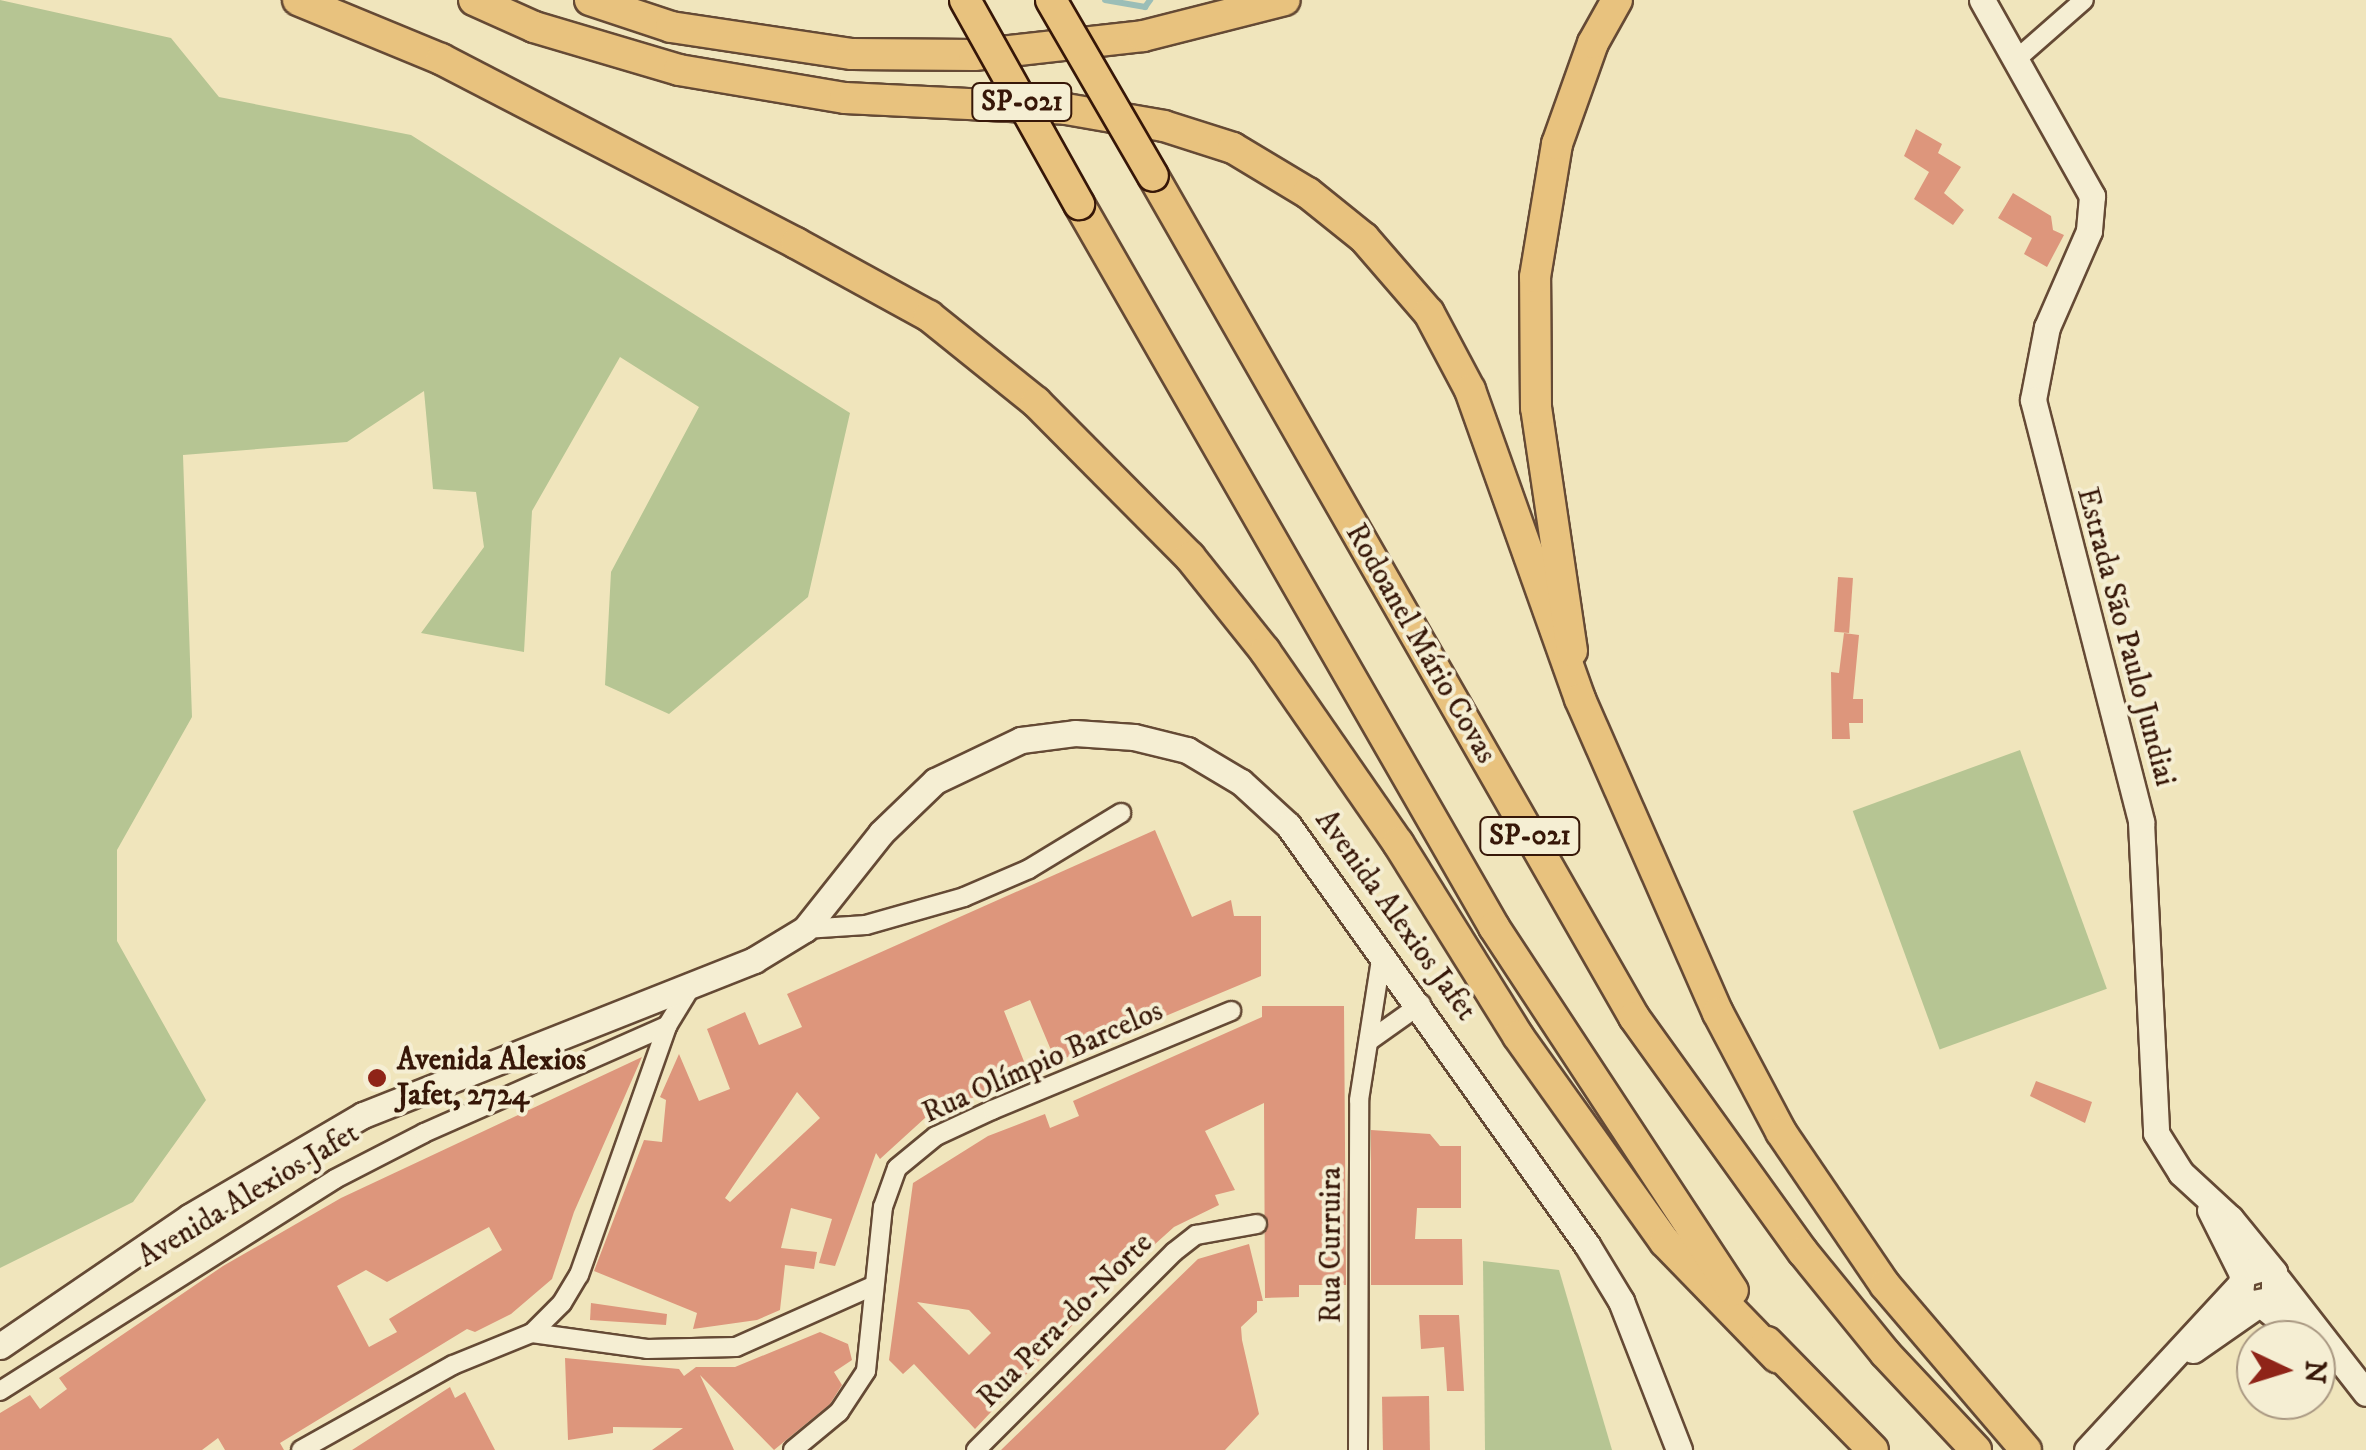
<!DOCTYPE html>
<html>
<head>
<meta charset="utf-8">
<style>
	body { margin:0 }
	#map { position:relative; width:2366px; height:1450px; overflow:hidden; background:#f0e5bc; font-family:"IM FELL DW Pica",serif }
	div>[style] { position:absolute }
	.green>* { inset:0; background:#b6c593; transform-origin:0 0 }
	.stream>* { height:6px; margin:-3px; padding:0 3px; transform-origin:3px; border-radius:3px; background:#9bbeb7 }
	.building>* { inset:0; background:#dd967c; transform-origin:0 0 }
	.roads { filter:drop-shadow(2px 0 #654a35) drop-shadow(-2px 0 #654a35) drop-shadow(0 2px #654a35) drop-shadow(0 -2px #654a35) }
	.minor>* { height:18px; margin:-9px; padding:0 9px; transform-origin:9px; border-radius:9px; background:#f5eed3 }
	.secondary>* { height:25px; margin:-12.5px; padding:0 12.5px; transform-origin:12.5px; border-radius:12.5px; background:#f5eed3 }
	.motorway>* { height:30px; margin:-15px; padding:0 15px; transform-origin:15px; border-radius:15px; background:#e8c27e }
	.bridges { filter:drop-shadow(2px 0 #371708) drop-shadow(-2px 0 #371708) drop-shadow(0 2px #371708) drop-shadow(0 -2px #371708) }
	.motorway-bridge>* { height:30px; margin:-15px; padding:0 15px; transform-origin:15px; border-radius:15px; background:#e8c27e }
	.dots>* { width:28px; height:28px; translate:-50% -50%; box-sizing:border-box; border:5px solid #f5eed3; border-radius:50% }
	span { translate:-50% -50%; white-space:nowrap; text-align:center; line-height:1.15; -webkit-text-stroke:8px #f5eed3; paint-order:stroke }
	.shield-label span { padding:2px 8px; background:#f5eed3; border:2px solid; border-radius:8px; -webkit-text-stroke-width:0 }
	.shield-label { font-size:28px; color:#371708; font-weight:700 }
	.street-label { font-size:30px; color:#371708 }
	.poi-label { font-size:30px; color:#371708; font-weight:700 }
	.left { translate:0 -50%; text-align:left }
	.north { position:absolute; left:2236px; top:1320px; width:100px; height:100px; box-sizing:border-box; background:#f5eed3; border:2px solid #a99882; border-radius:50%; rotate:94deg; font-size:28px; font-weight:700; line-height:40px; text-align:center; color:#371708 }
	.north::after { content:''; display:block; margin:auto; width:35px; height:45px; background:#8f2418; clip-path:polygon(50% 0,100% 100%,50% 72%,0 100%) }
</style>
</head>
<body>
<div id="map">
	<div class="green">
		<div style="clip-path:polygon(0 0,171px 38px,219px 97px,411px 135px,850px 413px,808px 597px,669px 714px,605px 685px,611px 572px,699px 407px,620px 357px,532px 511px,524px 652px,421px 633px,484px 547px,476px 492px,433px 489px,424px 391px,347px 442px,183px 455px,192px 717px,117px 850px,117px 941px,206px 1100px,133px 1202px,0 1268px)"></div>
		<div style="left:2020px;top:750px;width:254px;height:178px;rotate:70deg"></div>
		<div style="clip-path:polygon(1483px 1261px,1559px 1270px,1612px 1450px,1485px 1450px)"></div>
	</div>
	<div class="stream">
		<div style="left:1105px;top:0;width:41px;rotate:9.9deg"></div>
		<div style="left:1145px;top:7px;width:9px;rotate:-54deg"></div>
	</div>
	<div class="building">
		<div style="clip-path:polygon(1916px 129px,1942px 144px,1938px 153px,1961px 167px,1944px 193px,1964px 210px,1953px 225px,1914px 199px,1929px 172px,1904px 156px)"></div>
		<div style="clip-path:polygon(2013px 193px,2051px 216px,2053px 230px,2064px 235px,2047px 267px,2024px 254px,2032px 238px,1998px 218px)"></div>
		<div style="left:1838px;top:577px;width:15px;height:55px;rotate:4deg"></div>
		<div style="clip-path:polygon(1844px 633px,1859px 635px,1853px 699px,1863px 699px,1863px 723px,1849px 723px,1850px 739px,1832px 739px,1831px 672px,1839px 673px)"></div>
		<div style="clip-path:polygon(evenodd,1155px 830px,1192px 917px,1231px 900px,1234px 916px,1261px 916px,1261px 976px,1056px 1062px,1030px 1000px,1004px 1011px,1029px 1074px,925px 1118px,880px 1159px,876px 1153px,835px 1266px,819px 1263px,832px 1219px,791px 1208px,781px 1248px,817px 1252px,814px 1269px,785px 1265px,780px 1310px,757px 1320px,693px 1329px,697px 1313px,594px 1271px,644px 1140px,662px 1142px,666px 1100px,660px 1097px,679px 1054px,699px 1101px,730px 1089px,707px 1029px,745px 1012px,759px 1045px,802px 1027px,787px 994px,1155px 830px,797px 1092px,820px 1118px,730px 1202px,725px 1198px,797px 1092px)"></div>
		<div style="clip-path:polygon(evenodd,1262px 1006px,1344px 1006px,1346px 1285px,1299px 1285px,1299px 1297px,1265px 1298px,1264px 1103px,1205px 1131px,1235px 1190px,1215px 1195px,1219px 1205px,1174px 1227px,1114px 1281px,975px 1429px,914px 1364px,903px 1374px,889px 1360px,913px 1183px,988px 1136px,1045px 1114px,1050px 1128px,1079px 1116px,1073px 1101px,1262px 1017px,1262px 1006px,917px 1302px,969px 1310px,991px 1333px,969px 1355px,917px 1302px)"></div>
		<div style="clip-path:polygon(evenodd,642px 1057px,574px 1212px,552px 1279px,511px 1314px,475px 1332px,467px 1329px,280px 1443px,284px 1450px,225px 1450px,218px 1438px,202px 1450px,0 1450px,0 1413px,30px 1395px,40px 1409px,67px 1389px,59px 1378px,223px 1266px,341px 1198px,642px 1057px,489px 1227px,502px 1250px,389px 1319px,397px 1332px,369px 1347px,337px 1286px,366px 1270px,387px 1282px,489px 1227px)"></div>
		<div style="clip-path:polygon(2036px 1081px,2092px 1102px,2085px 1123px,2030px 1096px)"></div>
		<div style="clip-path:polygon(1371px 1130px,1430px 1134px,1440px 1146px,1461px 1146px,1461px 1208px,1417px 1208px,1415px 1239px,1462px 1239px,1463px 1285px,1371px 1285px)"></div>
		<div style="clip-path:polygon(1249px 1244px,1263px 1301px,1257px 1301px,1257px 1312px,1241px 1327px,1242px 1340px,1259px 1414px,1225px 1450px,1001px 1450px,1198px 1259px)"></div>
		<div style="clip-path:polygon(591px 1303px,667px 1314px,666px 1325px,590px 1320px)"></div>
		<div style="clip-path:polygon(1419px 1315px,1459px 1315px,1464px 1391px,1447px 1391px,1444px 1347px,1421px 1349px)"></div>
		<div style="clip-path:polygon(820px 1332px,848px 1344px,852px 1360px,834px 1372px,842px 1385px,830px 1404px,774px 1450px,700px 1375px,734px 1450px,652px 1450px,683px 1428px,613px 1427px,613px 1433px,568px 1440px,565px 1358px,679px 1369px,684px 1376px,696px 1367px,735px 1367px)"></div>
		<div style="clip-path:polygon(450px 1387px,455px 1398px,465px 1392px,495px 1450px,352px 1450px)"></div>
		<div style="left:1429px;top:1396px;width:54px;height:47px;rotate:89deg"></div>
	</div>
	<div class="roads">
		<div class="minor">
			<div style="left:2019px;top:57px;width:86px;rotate:-41.2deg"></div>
			<div style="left:805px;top:929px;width:61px;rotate:-3.8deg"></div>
			<div style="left:866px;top:925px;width:102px;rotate:-15.9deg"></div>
			<div style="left:964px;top:897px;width:71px;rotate:-23.3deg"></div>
			<div style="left:1029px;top:869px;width:108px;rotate:-31.3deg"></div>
			<div style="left:1369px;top:1041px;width:64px;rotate:-35.4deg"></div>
			<div style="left:532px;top:1333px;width:116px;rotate:7.9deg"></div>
			<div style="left:647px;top:1349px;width:89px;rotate:-1.3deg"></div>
			<div style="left:736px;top:1347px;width:148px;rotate:-24deg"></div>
			<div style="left:0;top:1391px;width:396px;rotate:-32.3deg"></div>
			<div style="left:335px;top:1179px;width:100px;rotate:-27.3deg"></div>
			<div style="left:424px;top:1133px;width:266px;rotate:-23.8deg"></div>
			<div style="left:667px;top:1026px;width:46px;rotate:-58.4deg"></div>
			<div style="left:301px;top:1450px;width:174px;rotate:-29.2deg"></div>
			<div style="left:453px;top:1365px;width:85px;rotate:-22.1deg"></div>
			<div style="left:532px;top:1333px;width:42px;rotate:-45deg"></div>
			<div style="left:562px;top:1303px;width:33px;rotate:-59deg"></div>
			<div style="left:579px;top:1275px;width:264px;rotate:-70.5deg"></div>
			<div style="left:793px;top:1450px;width:60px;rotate:-39.6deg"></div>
			<div style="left:839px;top:1412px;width:49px;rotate:-56.6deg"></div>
			<div style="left:866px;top:1371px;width:165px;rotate:-84.1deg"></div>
			<div style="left:883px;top:1207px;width:41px;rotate:-70.3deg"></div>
			<div style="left:897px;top:1168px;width:50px;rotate:-39.4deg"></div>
			<div style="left:936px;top:1136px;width:62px;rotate:-24.9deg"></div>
			<div style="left:992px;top:1110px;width:259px;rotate:-22.5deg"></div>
			<div style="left:976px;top:1450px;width:280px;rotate:-45deg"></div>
			<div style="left:1174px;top:1252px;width:28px;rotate:-38deg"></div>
			<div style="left:1196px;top:1235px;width:62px;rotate:-10.2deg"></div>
			<div style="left:1358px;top:1450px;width:350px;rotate:-89.8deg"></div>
			<div style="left:1359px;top:1100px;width:149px;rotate:-81.1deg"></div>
		</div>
		<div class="secondary">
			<div style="left:1982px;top:0;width:225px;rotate:60.7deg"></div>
			<div style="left:2092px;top:196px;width:35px;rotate:95deg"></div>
			<div style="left:2089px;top:231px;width:105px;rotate:113.6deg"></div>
			<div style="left:2047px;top:327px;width:74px;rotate:100.9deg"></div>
			<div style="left:2033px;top:400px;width:436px;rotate:75.6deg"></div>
			<div style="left:2141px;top:822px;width:311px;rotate:87.2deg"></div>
			<div style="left:2156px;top:1133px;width:47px;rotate:58deg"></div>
			<div style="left:2181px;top:1173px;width:67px;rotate:42.6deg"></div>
			<div style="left:2230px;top:1218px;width:70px;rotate:50.8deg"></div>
			<div style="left:2274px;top:1272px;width:27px;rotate:90deg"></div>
			<div style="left:2274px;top:1299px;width:25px;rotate:169deg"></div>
			<div style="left:2249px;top:1304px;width:13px;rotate:-132deg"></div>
			<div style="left:2240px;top:1294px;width:20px;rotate:-84deg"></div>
			<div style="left:2242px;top:1274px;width:25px;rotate:-16deg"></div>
			<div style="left:2210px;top:1210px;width:72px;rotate:63.4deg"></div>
			<div style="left:2278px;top:1280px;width:143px;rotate:52.1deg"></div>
			<div style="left:2263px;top:1306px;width:54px;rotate:39deg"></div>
			<div style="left:0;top:1346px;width:229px;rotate:-34.3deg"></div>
			<div style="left:189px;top:1217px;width:202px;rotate:-30.4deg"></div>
			<div style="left:363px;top:1115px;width:421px;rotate:-21.6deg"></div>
			<div style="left:754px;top:960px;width:60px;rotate:-31.3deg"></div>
			<div style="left:805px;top:929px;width:122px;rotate:-51.6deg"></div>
			<div style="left:881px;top:833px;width:75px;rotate:-43.9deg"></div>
			<div style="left:935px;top:781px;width:95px;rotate:-25.5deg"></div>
			<div style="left:1021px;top:740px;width:54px;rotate:-7.4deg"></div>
			<div style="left:1075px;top:733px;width:59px;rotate:3.9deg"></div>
			<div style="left:1134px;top:737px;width:55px;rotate:13.8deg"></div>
			<div style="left:1187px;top:750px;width:63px;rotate:30.7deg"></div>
			<div style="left:1241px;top:782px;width:64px;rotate:42.5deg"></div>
			<div style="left:1288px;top:825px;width:516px;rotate:54.55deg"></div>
			<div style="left:1587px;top:1245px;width:66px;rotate:58.7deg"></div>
			<div style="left:1621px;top:1301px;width:160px;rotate:68.7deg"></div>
			<div style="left:2193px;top:1350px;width:77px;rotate:-34.9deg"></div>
			<div style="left:2087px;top:1450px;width:222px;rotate:-47.2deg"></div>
		</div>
		<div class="motorway">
			<div style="left:298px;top:0;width:155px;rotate:22.4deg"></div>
			<div style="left:441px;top:59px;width:400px;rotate:27.4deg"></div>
			<div style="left:796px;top:243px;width:152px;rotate:28.8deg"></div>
			<div style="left:929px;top:316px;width:137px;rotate:38.8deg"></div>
			<div style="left:1036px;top:402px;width:218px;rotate:45.2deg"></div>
			<div style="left:1190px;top:557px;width:120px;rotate:51.4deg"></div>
			<div style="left:1265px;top:651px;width:234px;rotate:55.3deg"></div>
			<div style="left:1398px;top:843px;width:227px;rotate:58.1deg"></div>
			<div style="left:1518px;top:1036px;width:253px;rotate:54.5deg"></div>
			<div style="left:1665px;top:1242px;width:161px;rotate:45.8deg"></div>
			<div style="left:474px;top:0;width:66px;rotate:24.2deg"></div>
			<div style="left:534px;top:27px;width:151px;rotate:16.5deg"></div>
			<div style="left:679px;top:70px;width:168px;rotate:9.6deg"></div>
			<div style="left:845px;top:98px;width:221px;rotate:2.8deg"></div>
			<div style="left:1066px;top:109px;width:99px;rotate:9.8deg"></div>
			<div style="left:1164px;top:126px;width:72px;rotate:17.7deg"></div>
			<div style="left:1233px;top:148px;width:87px;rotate:31deg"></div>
			<div style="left:1308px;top:193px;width:72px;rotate:38.8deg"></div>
			<div style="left:1364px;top:238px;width:99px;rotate:49.1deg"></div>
			<div style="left:1429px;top:313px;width:87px;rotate:62deg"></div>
			<div style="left:1470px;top:390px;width:328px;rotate:70.4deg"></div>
			<div style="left:1580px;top:699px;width:343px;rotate:66.3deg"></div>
			<div style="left:1718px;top:1013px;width:135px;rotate:62.1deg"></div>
			<div style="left:1781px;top:1132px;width:185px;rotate:55.8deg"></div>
			<div style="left:1885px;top:1285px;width:217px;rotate:49.5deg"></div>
			<div style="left:590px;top:0;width:85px;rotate:18.4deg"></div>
			<div style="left:671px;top:27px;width:183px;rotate:8.5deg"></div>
			<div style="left:852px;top:54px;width:122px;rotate:0.5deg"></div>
			<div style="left:974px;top:55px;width:170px;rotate:-6.4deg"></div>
			<div style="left:1143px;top:36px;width:146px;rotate:-14.2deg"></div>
			<div style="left:1153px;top:176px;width:969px;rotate:60.23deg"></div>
			<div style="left:1634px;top:1017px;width:289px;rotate:54.3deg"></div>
			<div style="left:1803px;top:1252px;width:130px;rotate:50.9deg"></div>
			<div style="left:1885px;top:1353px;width:133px;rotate:46.8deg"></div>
			<div style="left:1079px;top:204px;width:834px;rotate:60.14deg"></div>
			<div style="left:1494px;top:927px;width:435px;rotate:56.7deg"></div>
			<div style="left:1572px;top:651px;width:246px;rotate:-98.4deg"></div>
			<div style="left:1536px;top:408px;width:131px;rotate:-90.4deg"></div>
			<div style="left:1535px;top:277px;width:135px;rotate:-80.6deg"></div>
			<div style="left:1557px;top:144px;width:107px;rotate:-70.4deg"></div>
			<div style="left:1593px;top:43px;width:49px;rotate:-60.8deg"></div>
			<div style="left:1767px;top:1342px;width:151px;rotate:45.5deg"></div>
		</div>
	</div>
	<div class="bridges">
		<div class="motorway-bridge">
			<div style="left:965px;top:0;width:234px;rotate:60.8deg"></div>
			<div style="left:1051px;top:0;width:203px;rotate:59.9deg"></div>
		</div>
	</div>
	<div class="dots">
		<div style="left:377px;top:1078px;background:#8f2418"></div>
	</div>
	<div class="shield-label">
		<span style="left:1022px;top:102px">SP-021</span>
		<span style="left:1530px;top:836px">SP-021</span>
	</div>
	<div class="street-label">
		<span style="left:2125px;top:637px;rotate:75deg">Estrada São Paulo Jundiai</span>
		<span style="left:1420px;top:644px;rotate:60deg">Rodoanel Mário Covas</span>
		<span style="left:1395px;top:916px;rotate:54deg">Avenida Alexios Jafet</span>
		<span style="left:1043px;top:1063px;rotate:-24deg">Rua Olímpio Barcelos</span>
		<span style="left:249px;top:1196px;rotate:-31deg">Avenida Alexios Jafet</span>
		<span style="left:1332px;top:1245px;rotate:-90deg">Rua Curruira</span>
		<span style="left:1066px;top:1321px;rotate:-45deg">Rua Pera-do-Norte</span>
	</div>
	<div class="poi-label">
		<span class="left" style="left:397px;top:1078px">Avenida Alexios<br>Jafet, 2724</span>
	</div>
	<div class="north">N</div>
</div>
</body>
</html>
